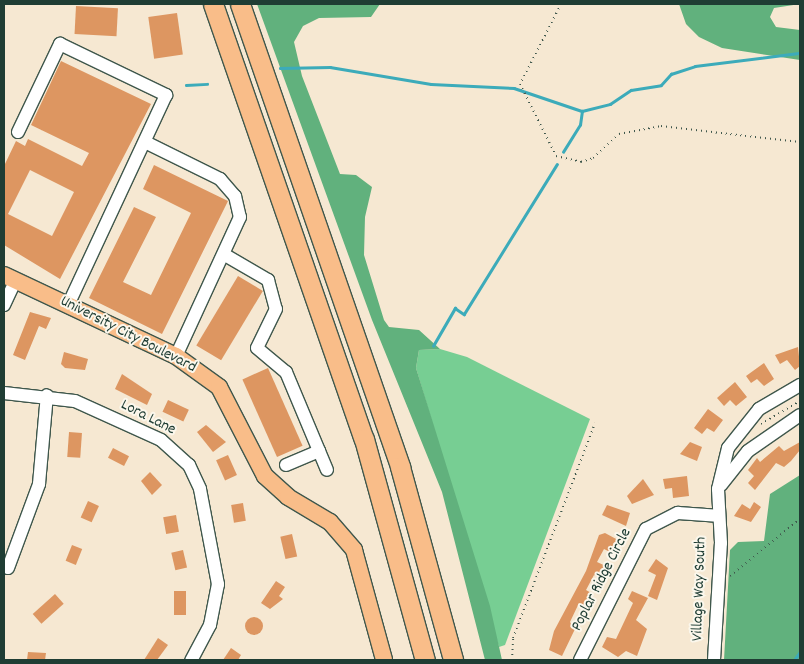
<!DOCTYPE html>
<html>
<head>
<meta charset="utf-8">
<style>
	body { margin:0 }
	#map { position:relative; width:804px; height:664px; overflow:hidden; background:#f6e8d2; font-family:Dekko,sans-serif }
	div>[style] { position:absolute }
	.green>* { inset:0; background:#77ce93 }
	.forest>* { inset:0; background:#61b17d }
	.stream>* { height:2.5px; margin:-1.25px; padding:0 1.25px; transform-origin:1.25px; border-radius:1.25px; background:#3cabba }
	.building>* { inset:0; background:#dd9661; transform-origin:0 0 }
	.round { border-radius:50% }
	.path>* { height:2px; margin-top:-1px; transform-origin:0; background:repeating-linear-gradient(90deg,#3f574c 0 1px,transparent 0 5px) }
	.roads { filter:drop-shadow(1px 0 #3f574c) drop-shadow(-1px 0 #3f574c) drop-shadow(0 1px #3f574c) drop-shadow(0 -1px #3f574c) }
	.minor>* { height:12px; margin:-6px; padding:0 6px; transform-origin:6px; border-radius:6px; background:#fff }
	.major>* { height:16px; margin:-8px; padding:0 8px; transform-origin:8px; border-radius:8px; background:#f9bd89 }
	.highway>* { height:19px; margin:-9.5px; padding:0 9.5px; transform-origin:9.5px; border-radius:9.5px; background:#f9bd89 }
	span { translate:-50% -50%; white-space:nowrap; text-align:center; line-height:1.15; -webkit-text-stroke:4px #fbf7ec; paint-order:stroke }
	.street-label { font-size:16px; color:#1f3d34 }
	.frame { position:absolute; inset:0; border:5px solid #1f3d34; pointer-events:none }
</style>
</head>
<body>
<div id="map">
	<div class="green">
		<div style="clip-path:polygon(440px 349px,467px 357px,590px 419px,505px 645px,499px 647px,416px 368px,419px 350px)"></div>
	</div>
	<div class="forest">
		<div style="clip-path:polygon(257px 4px,380px 4px,371px 17px,319px 18px,303px 26px,294px 42px,302px 76px,340px 174px,356px 175px,372px 187px,365px 217px,364px 255px,384px 320px,389px 327px,419px 330px,440px 349px,419px 350px,416px 368px,490px 606px,502px 660px,485px 660px,442px 492px,372px 320px)"></div>
		<div style="clip-path:polygon(679px 4px,800px 4px,774px 8px,770px 17px,776px 27px,800px 30px,800px 60px,722px 48px,699px 37px,686px 24px)"></div>
		<div style="clip-path:polygon(800px 475px,800px 660px,724px 660px,730px 550px,738px 542px,764px 541px,770px 494px)"></div>
	</div>
	<div class="stream">
		<div style="left:280px;top:68px;width:50px;rotate:-1.1deg"></div>
		<div style="left:330px;top:67px;width:102px;rotate:9.6deg"></div>
		<div style="left:431px;top:84px;width:83px;rotate:2.8deg"></div>
		<div style="left:514px;top:88px;width:72px;rotate:18.7deg"></div>
		<div style="left:582px;top:111px;width:29px;rotate:-14deg"></div>
		<div style="left:610px;top:104px;width:25px;rotate:-34deg"></div>
		<div style="left:631px;top:90px;width:30px;rotate:-9deg"></div>
		<div style="left:661px;top:85px;width:15px;rotate:-48deg"></div>
		<div style="left:671px;top:74px;width:25px;rotate:-18deg"></div>
		<div style="left:695px;top:66px;width:106px;rotate:-7.1deg"></div>
		<div style="left:186px;top:85px;width:21px;rotate:-3deg"></div>
		<div style="left:563px;top:152px;width:32px;rotate:-58deg"></div>
		<div style="left:580px;top:125px;width:14px;rotate:-82deg"></div>
		<div style="left:433px;top:346px;width:44px;rotate:-59.9deg"></div>
		<div style="left:455px;top:308px;width:11px;rotate:34deg"></div>
		<div style="left:464px;top:314px;width:176px;rotate:-58.2deg"></div>
		<div style="left:794px;top:660px;width:10px;rotate:-53deg"></div>
	</div>
	<div class="building">
		<div style="left:76px;top:6px;width:42px;height:28px;rotate:3deg"></div>
		<div style="left:177px;top:13px;width:42px;height:29px;rotate:82deg"></div>
		<div style="clip-path:polygon(evenodd,61px 61px,151px 104px,60px 279px,4px 245px,4px 166px,16px 141px,25px 146px,28px 139px,82px 166px,89px 153px,31px 125px,61px 61px,30px 170px,74px 192px,52px 236px,8px 214px,30px 170px)"></div>
		<div style="clip-path:polygon(154px 165px,228px 201px,162px 334px,89px 298px,134px 207px,156px 217px,123px 282px,151px 295px,191px 213px,143px 189px)"></div>
		<div style="left:238px;top:276px;width:29px;height:81px;rotate:31deg"></div>
		<div style="clip-path:polygon(30px 312px,51px 318px,46px 329px,39px 326px,25px 360px,13px 355px)"></div>
		<div style="clip-path:polygon(798px 347px,800px 366px,795px 370px,787px 360px,780px 364px,775px 355px)"></div>
		<div style="clip-path:polygon(64px 352px,88px 359px,85px 370px,65px 368px,61px 364px)"></div>
		<div style="clip-path:polygon(764px 363px,774px 379px,764px 386px,757px 379px,751px 383px,746px 376px)"></div>
		<div style="left:268px;top:368px;width:85px;height:28px;rotate:66deg"></div>
		<div style="clip-path:polygon(122px 374px,152px 394px,147px 405px,115px 389px)"></div>
		<div style="clip-path:polygon(735px 382px,747px 397px,736px 406px,730px 400px,724px 406px,717px 398px)"></div>
		<div style="left:168px;top:400px;width:23px;height:13px;rotate:25deg"></div>
		<div style="clip-path:polygon(708px 409px,723px 420px,714px 432px,707px 428px,702px 434px,694px 428px)"></div>
		<div style="clip-path:polygon(206px 425px,226px 442px,213px 452px,197px 432px)"></div>
		<div style="left:69px;top:432px;width:13px;height:25px;rotate:4deg"></div>
		<div style="clip-path:polygon(690px 442px,702px 447px,697px 461px,680px 454px)"></div>
		<div style="clip-path:polygon(800px 442px,800px 450px,791px 461px,784px 467px,776px 463px,755px 490px,748px 483px,754px 476px,748px 470px,757px 458px,760px 462px,779px 446px,784px 451px)"></div>
		<div style="left:113px;top:448px;width:18px;height:11px;rotate:27deg"></div>
		<div style="left:228px;top:455px;width:22px;height:13px;rotate:66deg"></div>
		<div style="clip-path:polygon(150px 472px,162px 485px,152px 495px,141px 481px)"></div>
		<div style="clip-path:polygon(687px 476px,689px 496px,673px 498px,672px 488px,665px 489px,663px 479px)"></div>
		<div style="clip-path:polygon(643px 479px,654px 495px,632px 504px,627px 496px)"></div>
		<div style="left:88px;top:501px;width:12px;height:18px;rotate:24deg"></div>
		<div style="clip-path:polygon(754px 502px,761px 507px,751px 522px,734px 516px,742px 504px,750px 509px)"></div>
		<div style="left:243px;top:503px;width:18px;height:12px;rotate:81deg"></div>
		<div style="clip-path:polygon(607px 505px,630px 513px,626px 526px,602px 515px)"></div>
		<div style="left:176px;top:515px;width:17px;height:13px;rotate:80deg"></div>
		<div style="clip-path:polygon(605px 533px,618px 540px,612px 553px,604px 549px,597px 562px,608px 567px,602px 579px,594px 575px,586px 590px,593px 594px,587px 606px,579px 603px,570px 622px,575px 629px,562px 656px,549px 650px,554px 631px,586px 571px,599px 535px)"></div>
		<div style="left:292px;top:534px;width:23px;height:12px;rotate:77deg"></div>
		<div style="left:72px;top:545px;width:11px;height:17px;rotate:22deg"></div>
		<div style="left:183px;top:550px;width:18px;height:12px;rotate:77deg"></div>
		<div style="clip-path:polygon(656px 559px,668px 568px,657px 600px,648px 596px,656px 575px,648px 571px)"></div>
		<div style="clip-path:polygon(276px 581px,285px 587px,279px 596px,283px 599px,270px 609px,261px 603px)"></div>
		<div style="left:174px;top:591px;width:12px;height:24px"></div>
		<div style="clip-path:polygon(632px 591px,648px 598px,636px 620px,647px 629px,637px 656px,626px 651px,618px 657px,602px 647px,607px 637px,616px 639px,633px 603px,628px 599px)"></div>
		<div style="left:55px;top:594px;width:13px;height:30px;rotate:48deg"></div>
		<div class="round" style="left:245px;top:617px;width:18px;height:18px"></div>
		<div style="clip-path:polygon(158px 638px,168px 645px,157px 660px,144px 660px)"></div>
		<div style="clip-path:polygon(231px 648px,241px 655px,238px 660px,223px 660px)"></div>
		<div style="clip-path:polygon(28px 652px,46px 653px,45px 660px,27px 660px)"></div>
	</div>
	<div class="path">
		<div style="left:561px;top:4px;width:90px;rotate:117.1deg"></div>
		<div style="left:520px;top:84px;width:80px;rotate:63.4deg"></div>
		<div style="left:556px;top:156px;width:26px;rotate:13deg"></div>
		<div style="left:581px;top:162px;width:13px;rotate:-18deg"></div>
		<div style="left:593px;top:158px;width:35px;rotate:-43deg"></div>
		<div style="left:619px;top:134px;width:43px;rotate:-10.8deg"></div>
		<div style="left:661px;top:126px;width:140px;rotate:6.6deg"></div>
		<div style="left:761px;top:424px;width:45px;rotate:-30.5deg"></div>
		<div style="left:730px;top:576px;width:90px;rotate:-39.2deg"></div>
		<div style="left:512px;top:660px;width:22px;rotate:-87deg"></div>
		<div style="left:513px;top:638px;width:230px;rotate:-69.1deg"></div>
	</div>
	<div class="roads">
		<div class="minor">
			<div style="left:18px;top:132px;width:98px;rotate:-64.5deg"></div>
			<div style="left:60px;top:44px;width:118px;rotate:25.7deg"></div>
			<div style="left:166px;top:95px;width:232px;rotate:115deg"></div>
			<div style="left:145px;top:142px;width:84px;rotate:26.3deg"></div>
			<div style="left:220px;top:179px;width:23px;rotate:49deg"></div>
			<div style="left:235px;top:196px;width:22px;rotate:77deg"></div>
			<div style="left:240px;top:217px;width:153px;rotate:114.7deg"></div>
			<div style="left:225px;top:255px;width:50px;rotate:30.2deg"></div>
			<div style="left:268px;top:280px;width:30px;rotate:75deg"></div>
			<div style="left:276px;top:309px;width:43px;rotate:116deg"></div>
			<div style="left:257px;top:348px;width:38px;rotate:40deg"></div>
			<div style="left:286px;top:372px;width:106px;rotate:67.3deg"></div>
			<div style="left:4px;top:305px;width:26px;rotate:-65deg"></div>
			<div style="left:4px;top:393px;width:71px;rotate:6.4deg"></div>
			<div style="left:75px;top:401px;width:94px;rotate:24.4deg"></div>
			<div style="left:161px;top:440px;width:38px;rotate:42deg"></div>
			<div style="left:189px;top:465px;width:26px;rotate:65deg"></div>
			<div style="left:200px;top:489px;width:97px;rotate:79.3deg"></div>
			<div style="left:218px;top:584px;width:42px;rotate:101deg"></div>
			<div style="left:210px;top:625px;width:40px;rotate:118deg"></div>
			<div style="left:286px;top:465px;width:36px;rotate:-23deg"></div>
			<div style="left:721px;top:485px;width:43px;rotate:-51.5deg"></div>
			<div style="left:748px;top:451px;width:63px;rotate:-34.7deg"></div>
			<div style="left:8px;top:568px;width:90px;rotate:-69.7deg"></div>
			<div style="left:39px;top:484px;width:89px;rotate:-84.9deg"></div>
			<div style="left:580px;top:660px;width:147px;rotate:-63.3deg"></div>
			<div style="left:646px;top:529px;width:36px;rotate:-27deg"></div>
			<div style="left:678px;top:513px;width:39px;rotate:4deg"></div>
			<div style="left:714px;top:660px;width:117px;rotate:-86.6deg"></div>
			<div style="left:721px;top:543px;width:54px;rotate:-93.2deg"></div>
			<div style="left:718px;top:489px;width:42px;rotate:-76.3deg"></div>
			<div style="left:728px;top:448px;width:50px;rotate:-51.5deg"></div>
			<div style="left:759px;top:409px;width:48px;rotate:-30.3deg"></div>
		</div>
		<div class="major">
			<div style="left:4px;top:275px;width:190px;rotate:25.2deg"></div>
			<div style="left:176px;top:356px;width:53px;rotate:35.8deg"></div>
			<div style="left:219px;top:387px;width:100px;rotate:62.7deg"></div>
			<div style="left:265px;top:476px;width:31px;rotate:42deg"></div>
			<div style="left:288px;top:497px;width:49px;rotate:30.8deg"></div>
			<div style="left:330px;top:522px;width:37px;rotate:49deg"></div>
			<div style="left:354px;top:550px;width:114px;rotate:74.7deg"></div>
		</div>
		<div class="highway">
			<div style="left:213px;top:4px;width:460px;rotate:70.9deg"></div>
			<div style="left:364px;top:439px;width:229px;rotate:74.6deg"></div>
			<div style="left:240px;top:4px;width:490px;rotate:70.9deg"></div>
			<div style="left:400px;top:467px;width:200px;rotate:74.6deg"></div>
		</div>
	</div>
	<div class="street-label">
		<span style="left:128px;top:335px;rotate:27deg">University City Boulevard</span>
		<span style="left:148px;top:418px;rotate:27deg">Lora Lane</span>
		<span style="left:602px;top:580px;rotate:-63deg">Poplar Ridge Circle</span>
		<span style="left:700px;top:589px;rotate:-88deg">Village Way South</span>
	</div>
	<div class="frame"></div>
</div>
</body>
</html>
